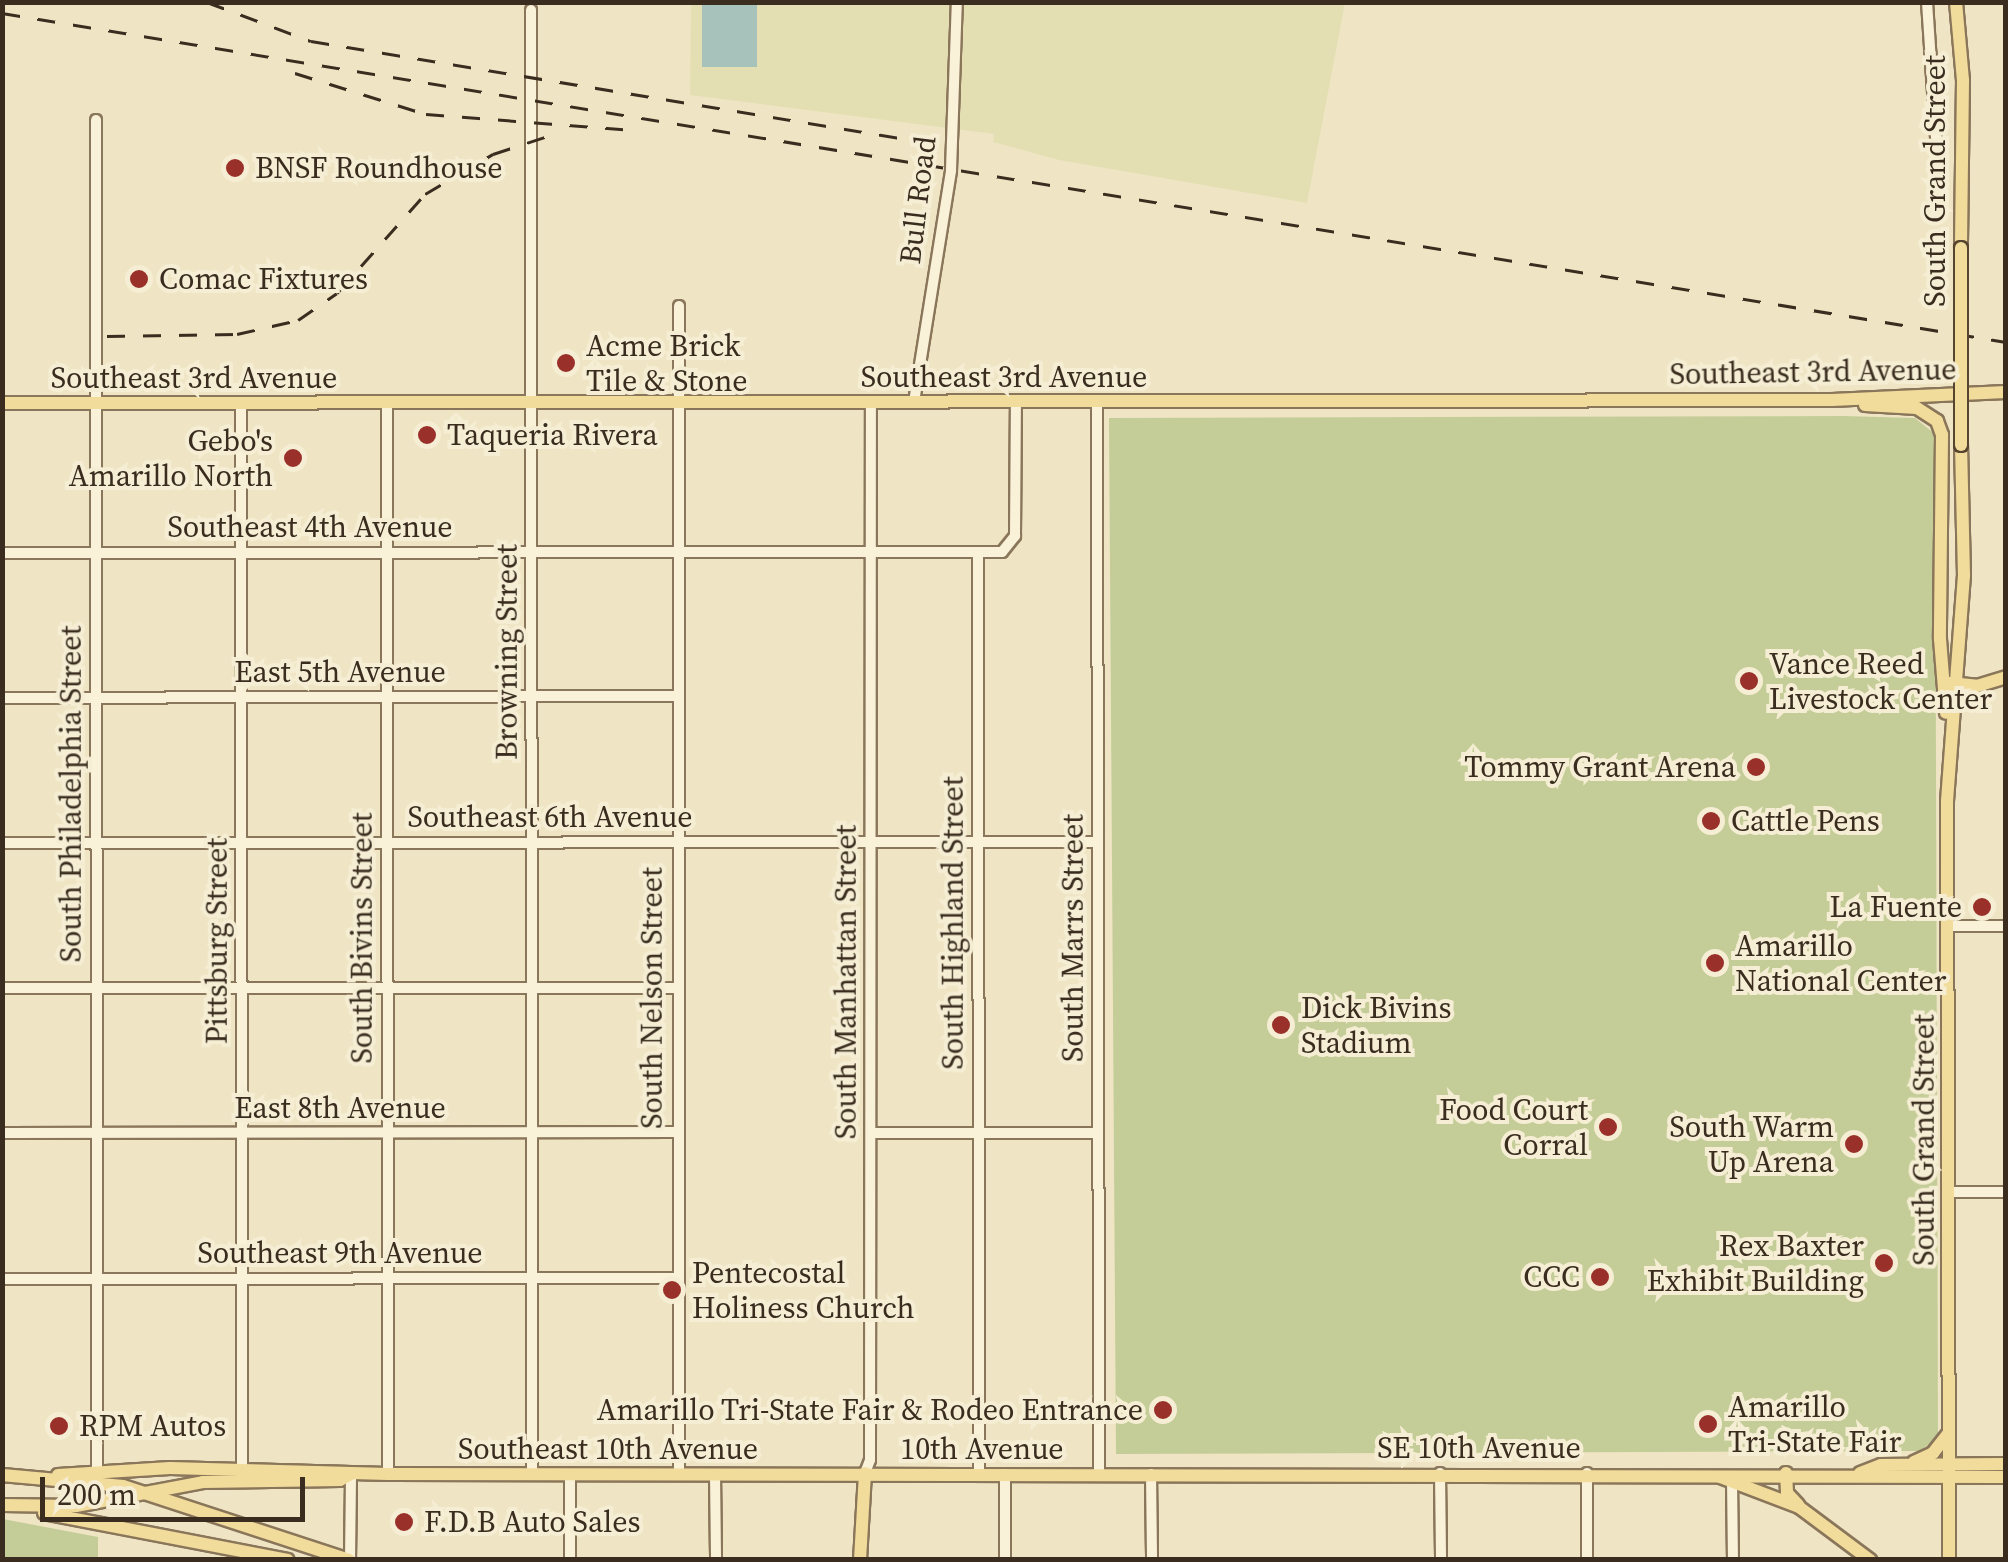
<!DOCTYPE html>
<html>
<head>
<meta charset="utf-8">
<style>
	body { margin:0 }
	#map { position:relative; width:2008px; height:1562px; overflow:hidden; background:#efe5c4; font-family:"Source Serif 4",serif }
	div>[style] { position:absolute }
	.farmland>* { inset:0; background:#e4dfb2 }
	.green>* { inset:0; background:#c4cd98 }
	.water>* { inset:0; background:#a6c2bb; transform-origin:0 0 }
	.roads { filter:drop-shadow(2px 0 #8a765a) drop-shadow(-2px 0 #8a765a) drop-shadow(0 2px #8a765a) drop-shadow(0 -2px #8a765a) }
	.minor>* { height:10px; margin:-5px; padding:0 5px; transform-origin:5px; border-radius:5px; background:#f9f1d8 }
	.major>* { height:12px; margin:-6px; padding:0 6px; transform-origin:6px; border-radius:6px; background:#f2dc9c }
	.rail>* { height:2.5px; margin-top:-1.25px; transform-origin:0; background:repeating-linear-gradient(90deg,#3a2d1f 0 18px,transparent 0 36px) }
	.bridges { filter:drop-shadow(2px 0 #57442f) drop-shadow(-2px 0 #57442f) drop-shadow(0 2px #57442f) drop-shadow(0 -2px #57442f) }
	.major-bridge>* { height:12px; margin:-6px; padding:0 6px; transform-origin:6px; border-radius:6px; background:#f2dc9c }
	.dots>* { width:28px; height:28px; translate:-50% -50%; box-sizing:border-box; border:5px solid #f6eed4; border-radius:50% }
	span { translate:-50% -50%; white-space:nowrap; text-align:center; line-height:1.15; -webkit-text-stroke:8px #f6eed4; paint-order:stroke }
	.poi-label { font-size:30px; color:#3a2d1f }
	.left { translate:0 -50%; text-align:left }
	.right { translate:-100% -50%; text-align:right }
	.street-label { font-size:30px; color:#3a2d1f }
	.frame { position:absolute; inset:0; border:5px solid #3a2d1f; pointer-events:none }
	.scale { position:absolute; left:40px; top:1477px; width:265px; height:45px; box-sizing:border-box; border:5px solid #3a2d1f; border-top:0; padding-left:12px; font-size:30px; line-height:35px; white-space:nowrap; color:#3a2d1f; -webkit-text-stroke:8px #f6eed4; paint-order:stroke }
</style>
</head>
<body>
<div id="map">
	<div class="farmland">
		<div style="clip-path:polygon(691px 3px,1345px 3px,1307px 203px,1059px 160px,993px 142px,994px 134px,690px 95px)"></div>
	</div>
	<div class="green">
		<div style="clip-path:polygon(1843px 416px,1915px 418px,1935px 434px,1938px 1439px,1919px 1451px,1116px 1454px,1109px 418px)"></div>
		<div style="clip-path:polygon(3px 1519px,98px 1537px,98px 1559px,4px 1559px)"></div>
	</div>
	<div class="water">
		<div style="left:702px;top:3px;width:55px;height:64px"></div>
	</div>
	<div class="roads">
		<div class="minor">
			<div style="left:1927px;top:2px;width:150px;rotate:86.2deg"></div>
			<div style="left:531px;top:10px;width:1464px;rotate:89.96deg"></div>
			<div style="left:96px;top:120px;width:1348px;rotate:89.96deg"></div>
			<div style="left:679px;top:306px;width:1168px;rotate:90deg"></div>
			<div style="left:241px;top:402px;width:1073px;rotate:89.95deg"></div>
			<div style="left:387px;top:402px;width:1072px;rotate:89.95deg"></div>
			<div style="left:914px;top:402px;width:235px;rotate:-80.9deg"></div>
			<div style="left:951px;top:170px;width:168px;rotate:-88deg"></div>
			<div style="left:1097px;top:402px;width:1072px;rotate:89.89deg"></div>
			<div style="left:2px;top:553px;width:976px;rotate:-0.06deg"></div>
			<div style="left:2px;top:698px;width:675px;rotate:-0.17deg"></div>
			<div style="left:2px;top:843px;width:1096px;rotate:-0.05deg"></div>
			<div style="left:1948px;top:926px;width:58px"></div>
			<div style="left:2px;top:988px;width:675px"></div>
			<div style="left:2px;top:1133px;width:675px;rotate:-0.08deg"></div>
			<div style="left:872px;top:1133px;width:226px"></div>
			<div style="left:1949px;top:1192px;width:57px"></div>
			<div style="left:2px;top:1279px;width:675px;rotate:-0.08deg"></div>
			<div style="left:865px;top:1473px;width:14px;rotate:-69deg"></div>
			<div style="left:870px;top:1460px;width:1058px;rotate:-89.95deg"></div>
			<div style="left:1440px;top:1473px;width:87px;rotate:89.3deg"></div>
			<div style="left:1587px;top:1473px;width:87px;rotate:90deg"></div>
			<div style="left:570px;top:1474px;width:86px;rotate:90deg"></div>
			<div style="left:715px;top:1474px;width:86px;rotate:89.3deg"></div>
			<div style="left:979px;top:1474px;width:922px;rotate:-90.06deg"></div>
			<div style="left:978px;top:552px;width:24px"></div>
			<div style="left:1002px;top:552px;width:21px;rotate:-51deg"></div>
			<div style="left:1015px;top:536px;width:135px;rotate:-89.6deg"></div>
			<div style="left:1005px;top:1474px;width:86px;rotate:90deg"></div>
			<div style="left:1151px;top:1474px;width:86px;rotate:89.3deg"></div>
			<div style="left:1732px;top:1479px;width:81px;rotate:89.3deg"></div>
			<div style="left:350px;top:1560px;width:86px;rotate:-89.3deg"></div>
		</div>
		<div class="major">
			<div style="left:1956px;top:2px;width:78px;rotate:84.9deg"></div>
			<div style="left:1963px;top:80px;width:168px;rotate:90.7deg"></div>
			<div style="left:2px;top:403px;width:1830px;rotate:-0.09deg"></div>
			<div style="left:1832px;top:400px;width:174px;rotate:-2.6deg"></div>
			<div style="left:1865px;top:405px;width:52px;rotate:3.3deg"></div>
			<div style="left:1917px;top:408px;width:24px;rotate:33deg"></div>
			<div style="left:1937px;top:421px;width:15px;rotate:70deg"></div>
			<div style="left:1942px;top:435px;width:204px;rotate:90.6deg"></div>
			<div style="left:1940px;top:639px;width:74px;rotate:85.4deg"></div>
			<div style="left:1950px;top:683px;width:27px;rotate:6deg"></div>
			<div style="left:1977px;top:686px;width:30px;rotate:-17deg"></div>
			<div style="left:1914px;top:1462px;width:21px;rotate:-25deg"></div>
			<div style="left:1933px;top:1453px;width:24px;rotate:-52deg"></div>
			<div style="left:1786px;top:1473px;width:20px;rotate:87deg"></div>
			<div style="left:1787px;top:1493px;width:16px;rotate:47deg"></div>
			<div style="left:1860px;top:1473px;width:22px;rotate:-21deg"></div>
			<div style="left:1881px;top:1465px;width:125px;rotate:-0.5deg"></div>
			<div style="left:2px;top:1475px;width:121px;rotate:5.2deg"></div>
			<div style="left:123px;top:1486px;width:238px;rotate:18.1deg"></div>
			<div style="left:58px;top:1475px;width:112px;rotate:-3.6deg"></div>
			<div style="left:170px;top:1468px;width:218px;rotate:1.6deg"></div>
			<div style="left:388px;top:1474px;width:1618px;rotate:0.11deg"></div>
			<div style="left:1720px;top:1477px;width:85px;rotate:20.8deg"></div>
			<div style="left:1799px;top:1507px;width:89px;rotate:36.7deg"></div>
			<div style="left:2px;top:1505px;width:74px;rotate:0.8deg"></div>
			<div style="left:76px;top:1506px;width:129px;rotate:-10.7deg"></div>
			<div style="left:203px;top:1482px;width:137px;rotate:-0.8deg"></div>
			<div style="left:340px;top:1480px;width:13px;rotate:-29deg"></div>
			<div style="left:44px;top:1513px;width:248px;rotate:10.9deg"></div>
			<div style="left:860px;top:1560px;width:87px;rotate:-86.7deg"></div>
			<div style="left:1949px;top:1560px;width:759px;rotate:-90.15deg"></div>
			<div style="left:1947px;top:801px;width:226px;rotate:-85.7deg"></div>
			<div style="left:1964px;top:576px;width:131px;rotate:-91.3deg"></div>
		</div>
	</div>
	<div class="rail">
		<div style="left:207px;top:2px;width:111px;rotate:20.6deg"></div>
		<div style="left:311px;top:41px;width:640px;rotate:9.36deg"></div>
		<div style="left:2px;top:13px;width:2031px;rotate:9.32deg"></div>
		<div style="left:295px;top:73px;width:137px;rotate:17.4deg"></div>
		<div style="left:426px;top:114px;width:208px;rotate:4.4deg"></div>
		<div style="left:107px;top:336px;width:130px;rotate:-0.9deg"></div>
		<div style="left:237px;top:334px;width:63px;rotate:-12.9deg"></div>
		<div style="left:298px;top:320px;width:47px;rotate:-34.7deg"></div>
		<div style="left:337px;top:293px;width:132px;rotate:-48.4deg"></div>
		<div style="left:425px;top:194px;width:79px;rotate:-30.5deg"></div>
		<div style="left:493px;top:154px;width:67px;rotate:-18.2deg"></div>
	</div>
	<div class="bridges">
		<div class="major-bridge">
			<div style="left:1961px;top:248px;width:197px;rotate:90deg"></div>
		</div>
	</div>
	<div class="dots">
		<div style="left:235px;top:168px;background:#99302a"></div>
		<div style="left:139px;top:279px;background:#99302a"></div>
		<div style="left:566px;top:363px;background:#99302a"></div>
		<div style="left:427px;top:435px;background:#99302a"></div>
		<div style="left:293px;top:458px;background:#99302a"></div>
		<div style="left:1749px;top:681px;background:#99302a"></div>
		<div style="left:1756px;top:767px;background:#99302a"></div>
		<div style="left:1711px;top:821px;background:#99302a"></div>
		<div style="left:1982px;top:907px;background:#99302a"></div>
		<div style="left:1715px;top:963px;background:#99302a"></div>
		<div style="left:1281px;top:1025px;background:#99302a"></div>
		<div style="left:1608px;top:1127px;background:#99302a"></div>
		<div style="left:1854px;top:1144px;background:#99302a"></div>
		<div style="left:1884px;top:1263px;background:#99302a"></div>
		<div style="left:1600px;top:1277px;background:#99302a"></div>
		<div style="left:672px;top:1290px;background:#99302a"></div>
		<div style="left:1163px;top:1410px;background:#99302a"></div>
		<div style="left:1708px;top:1424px;background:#99302a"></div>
		<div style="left:59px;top:1426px;background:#99302a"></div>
		<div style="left:404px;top:1522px;background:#99302a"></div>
	</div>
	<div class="poi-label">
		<span class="left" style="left:255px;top:168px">BNSF Roundhouse</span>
		<span class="left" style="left:159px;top:279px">Comac Fixtures</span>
		<span class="left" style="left:586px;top:363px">Acme Brick<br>Tile &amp; Stone</span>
		<span class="left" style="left:447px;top:435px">Taqueria Rivera</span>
		<span class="right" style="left:273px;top:458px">Gebo's<br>Amarillo North</span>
		<span class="left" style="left:1769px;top:681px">Vance Reed<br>Livestock Center</span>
		<span class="right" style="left:1736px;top:767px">Tommy Grant Arena</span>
		<span class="left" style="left:1731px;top:821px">Cattle Pens</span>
		<span class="right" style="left:1962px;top:907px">La Fuente</span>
		<span class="left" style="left:1735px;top:963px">Amarillo<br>National Center</span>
		<span class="left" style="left:1301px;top:1025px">Dick Bivins<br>Stadium</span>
		<span class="right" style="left:1588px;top:1127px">Food Court<br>Corral</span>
		<span class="right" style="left:1834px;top:1144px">South Warm<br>Up Arena</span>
		<span class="right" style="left:1864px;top:1263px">Rex Baxter<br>Exhibit Building</span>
		<span class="left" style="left:692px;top:1290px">Pentecostal<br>Holiness Church</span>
		<span class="right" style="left:1580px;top:1277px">CCC</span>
		<span class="left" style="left:1728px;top:1424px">Amarillo<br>Tri-State Fair</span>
		<span class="right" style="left:1143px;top:1410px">Amarillo Tri-State Fair &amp; Rodeo Entrance</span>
		<span class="left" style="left:79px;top:1426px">RPM Autos</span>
		<span class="left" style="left:424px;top:1522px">F.D.B Auto Sales</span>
	</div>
	<div class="street-label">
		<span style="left:1935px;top:181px;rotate:-90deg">South Grand Street</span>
		<span style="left:918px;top:200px;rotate:-83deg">Bull Road</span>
		<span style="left:1813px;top:372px;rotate:-1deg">Southeast 3rd Avenue</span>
		<span style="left:1004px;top:377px">Southeast 3rd Avenue</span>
		<span style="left:194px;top:378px">Southeast 3rd Avenue</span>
		<span style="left:310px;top:527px">Southeast 4th Avenue</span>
		<span style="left:507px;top:652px;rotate:-90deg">Browning Street</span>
		<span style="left:340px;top:672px">East 5th Avenue</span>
		<span style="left:71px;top:794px;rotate:-90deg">South Philadelphia Street</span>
		<span style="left:550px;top:817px">Southeast 6th Avenue</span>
		<span style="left:953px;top:923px;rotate:-90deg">South Highland Street</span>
		<span style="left:362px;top:938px;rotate:-90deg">South Bivins Street</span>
		<span style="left:1073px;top:938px;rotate:-90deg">South Marrs Street</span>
		<span style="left:217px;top:941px;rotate:-90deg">Pittsburg Street</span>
		<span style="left:846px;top:982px;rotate:-90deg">South Manhattan Street</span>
		<span style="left:652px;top:998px;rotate:-90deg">South Nelson Street</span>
		<span style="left:340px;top:1108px">East 8th Avenue</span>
		<span style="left:1924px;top:1140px;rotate:-90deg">South Grand Street</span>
		<span style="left:340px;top:1253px">Southeast 9th Avenue</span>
		<span style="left:1479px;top:1448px">SE 10th Avenue</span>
		<span style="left:608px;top:1449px">Southeast 10th Avenue</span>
		<span style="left:982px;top:1449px">10th Avenue</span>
	</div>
	<div class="frame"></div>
	<div class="scale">200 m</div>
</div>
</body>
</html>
